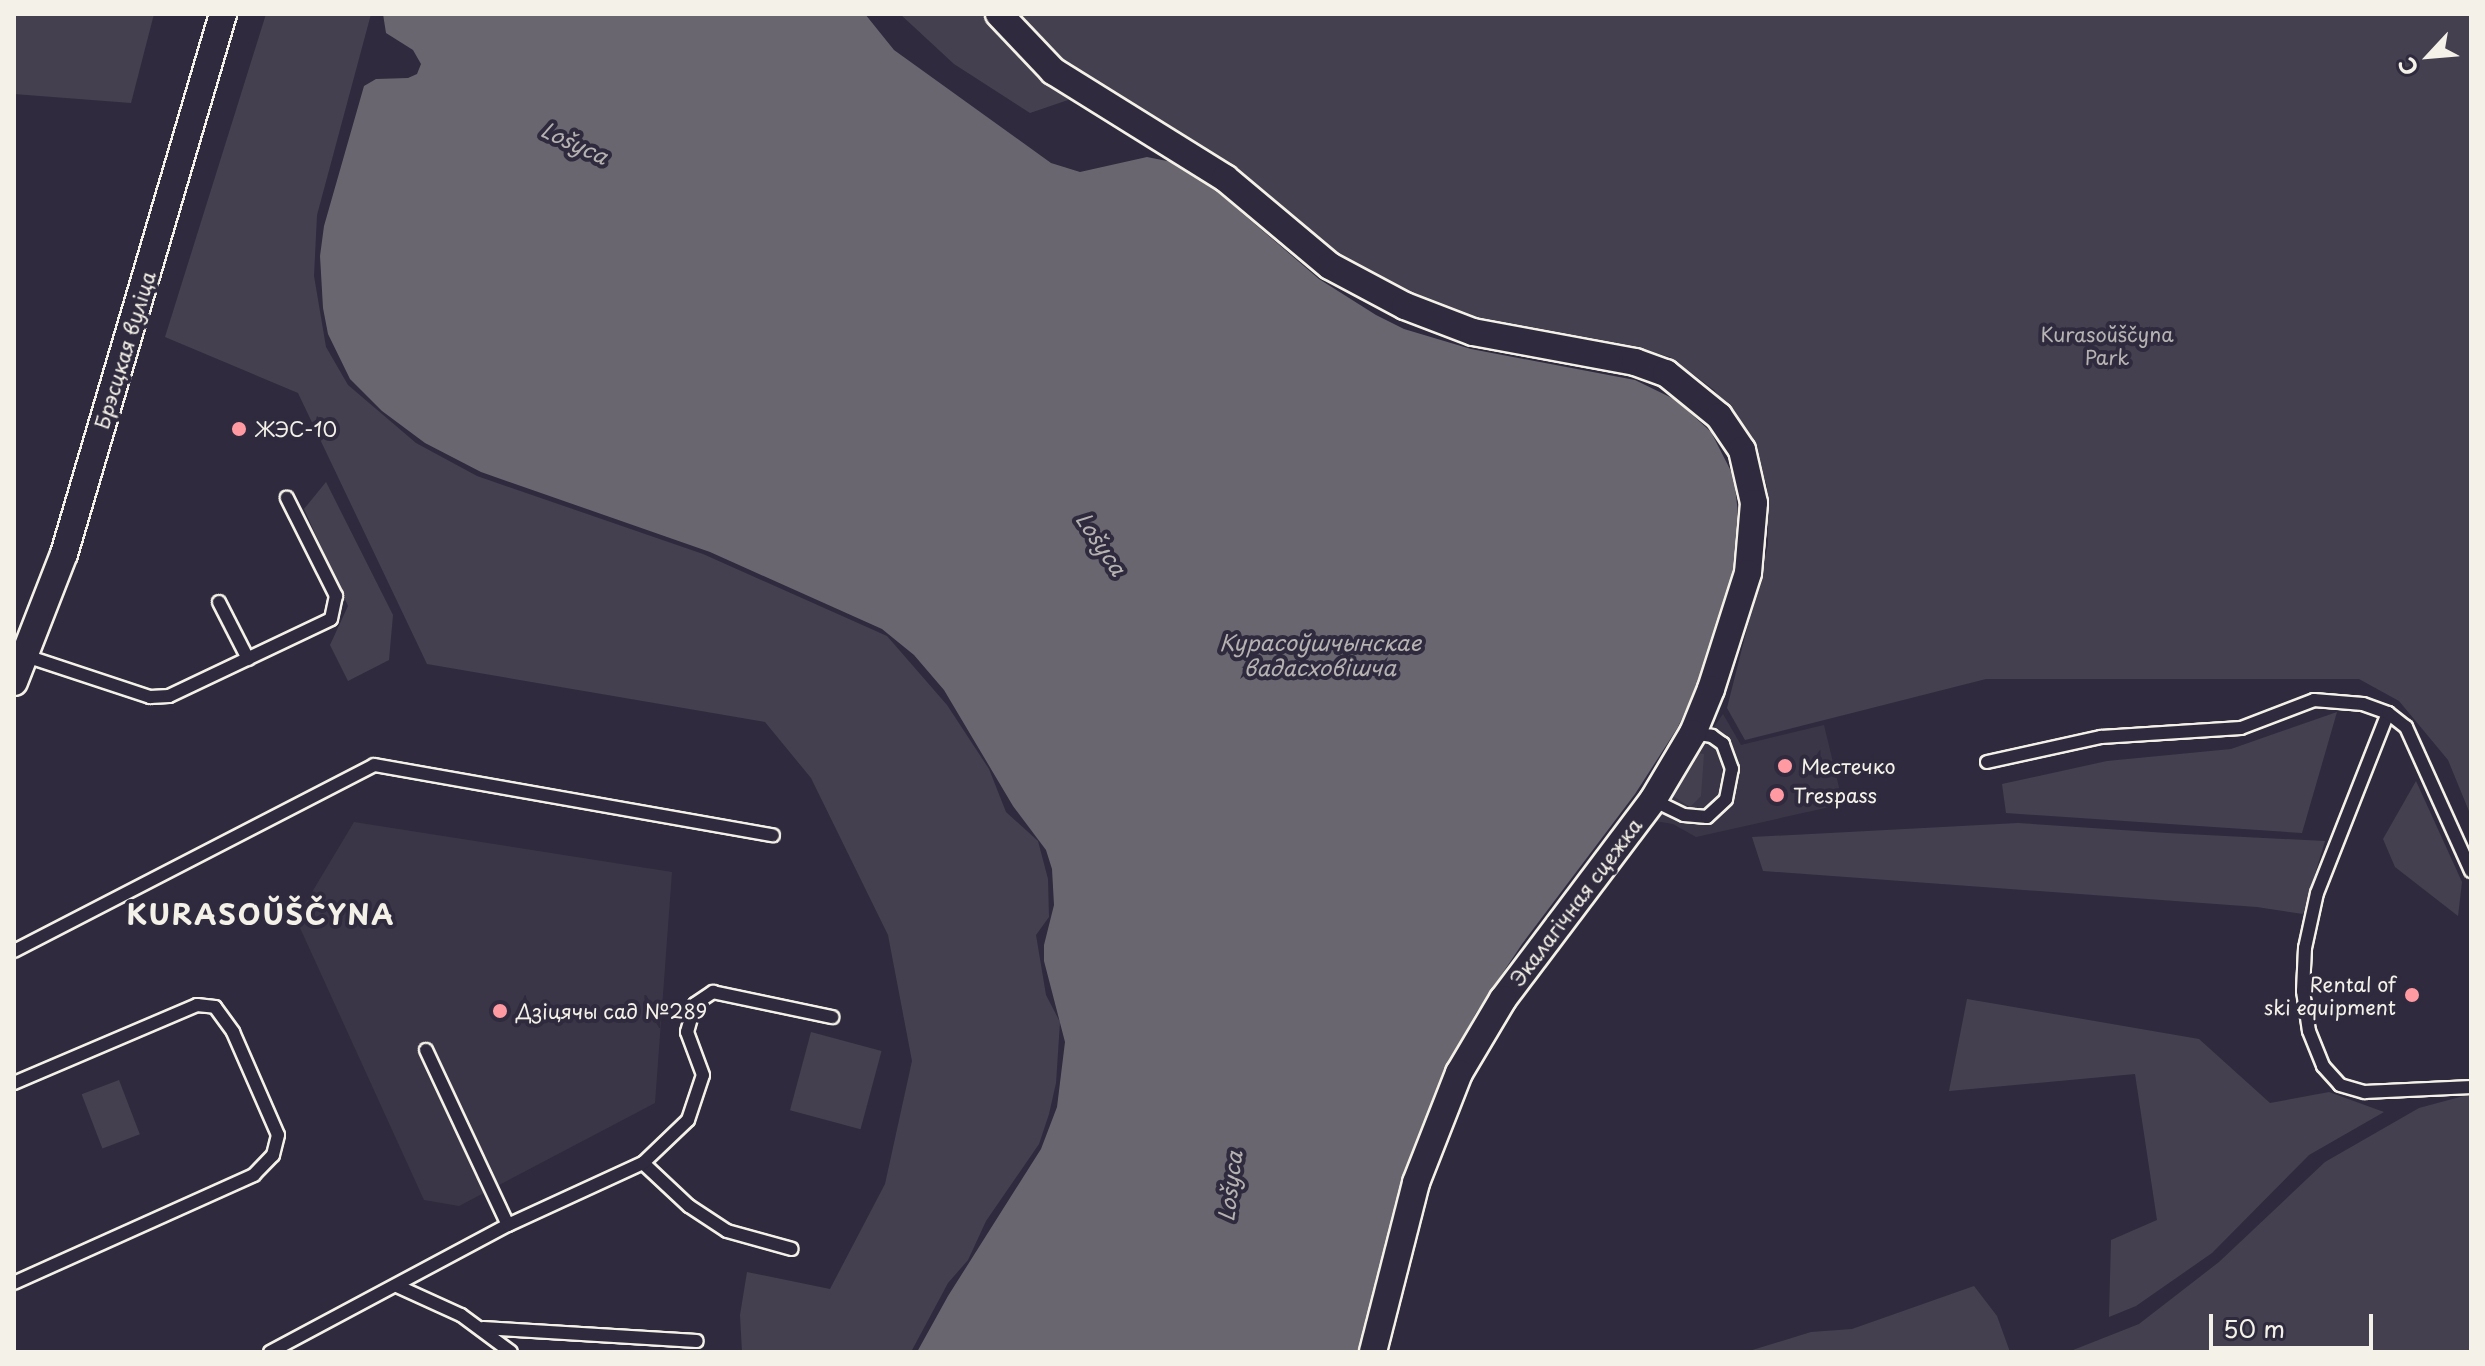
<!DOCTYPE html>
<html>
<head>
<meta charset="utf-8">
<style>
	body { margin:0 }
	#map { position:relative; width:2485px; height:1366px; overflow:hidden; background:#2f2a3d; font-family:"Playpen Sans",sans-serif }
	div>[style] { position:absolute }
	.built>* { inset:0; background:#3b3647 }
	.green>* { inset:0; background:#454050; transform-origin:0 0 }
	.water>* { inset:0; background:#6a6670 }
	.roads { filter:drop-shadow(2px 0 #f4f1e8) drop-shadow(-2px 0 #f4f1e8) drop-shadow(0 2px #f4f1e8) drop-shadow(0 -2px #f4f1e8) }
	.lane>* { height:12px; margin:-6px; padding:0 6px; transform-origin:6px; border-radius:6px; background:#2f2a3d }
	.street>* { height:26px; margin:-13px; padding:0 13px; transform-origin:13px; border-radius:13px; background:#2f2a3d }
	.dots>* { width:22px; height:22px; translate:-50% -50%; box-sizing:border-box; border:4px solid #2f2a3d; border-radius:50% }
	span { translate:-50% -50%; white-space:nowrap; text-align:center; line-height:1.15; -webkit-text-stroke:8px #2f2a3d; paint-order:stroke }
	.park-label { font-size:20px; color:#b7b3b3 }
	.street-label { font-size:20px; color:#f4f1e8 }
	.poi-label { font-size:20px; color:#f4f1e8 }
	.left { translate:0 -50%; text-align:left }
	.right { translate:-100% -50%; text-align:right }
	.water-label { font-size:22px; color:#b6b2b2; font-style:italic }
	.district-label { font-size:28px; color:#f4f1e8; font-weight:700; letter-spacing:2px }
	.frame { position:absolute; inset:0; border:16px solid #f4f1e8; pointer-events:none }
	.north { position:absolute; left:2389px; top:16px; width:80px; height:80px; -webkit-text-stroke:6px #2f2a3d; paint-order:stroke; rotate:244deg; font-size:22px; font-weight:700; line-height:32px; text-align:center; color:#f4f1e8 }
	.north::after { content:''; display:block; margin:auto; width:28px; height:36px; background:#f4f1e8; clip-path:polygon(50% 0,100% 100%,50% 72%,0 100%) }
	.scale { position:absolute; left:2209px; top:1314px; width:164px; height:36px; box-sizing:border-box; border:4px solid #f4f1e8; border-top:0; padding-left:10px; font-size:24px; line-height:28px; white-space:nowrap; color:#f4f1e8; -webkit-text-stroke:6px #2f2a3d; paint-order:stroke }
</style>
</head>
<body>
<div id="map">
	<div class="built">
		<div style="clip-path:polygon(1723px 714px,1741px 745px,1824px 725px,1843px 804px,1696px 837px,1673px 824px,1649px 820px)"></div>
		<div style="clip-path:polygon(354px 822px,672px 872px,655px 1103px,459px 1206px,424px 1200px,296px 919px)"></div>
	</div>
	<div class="green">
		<div style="clip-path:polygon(14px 14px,154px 14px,131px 103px,14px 94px)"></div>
		<div style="clip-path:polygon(266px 14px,371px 14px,317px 215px,314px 276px,326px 347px,348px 385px,416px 443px,477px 476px,703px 554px,887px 636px,947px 705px,989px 769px,1006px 812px,1038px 841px,1048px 879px,1049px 917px,1036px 935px,1046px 995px,1060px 1022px,1056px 1083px,1049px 1114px,1039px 1144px,986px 1221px,968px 1260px,948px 1283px,911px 1352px,742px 1352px,740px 1315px,747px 1272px,830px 1289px,885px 1184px,912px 1061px,888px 935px,811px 778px,765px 722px,427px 664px,298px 393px,165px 337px)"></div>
		<div style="clip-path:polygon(900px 14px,2471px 14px,2471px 816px,2448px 760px,2399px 701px,2359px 679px,1986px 679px,1745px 740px,1727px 708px,1768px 545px,1767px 486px,1749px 435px,1714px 390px,1670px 357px,1630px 346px,1478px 319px,1410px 294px,1342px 257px,1265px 191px,1182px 133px,1106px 87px,1030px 113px,954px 64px)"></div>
		<div style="clip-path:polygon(326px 482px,393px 615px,389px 660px,348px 681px,330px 645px,348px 606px,304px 509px)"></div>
		<div style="clip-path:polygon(2337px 712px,2302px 833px,2006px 813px,2002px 784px,2107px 761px,2231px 749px)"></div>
		<div style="clip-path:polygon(1697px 753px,1704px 754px,1701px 796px,1690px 807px,1673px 796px)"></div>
		<div style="clip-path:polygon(2416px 781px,2462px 882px,2458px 916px,2395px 867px,2383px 839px)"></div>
		<div style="clip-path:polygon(2018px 823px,2167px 833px,2325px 841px,2303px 914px,2257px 907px,1763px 871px,1752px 837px)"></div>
		<div style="clip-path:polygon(1967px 999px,2199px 1039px,2270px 1103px,2329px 1092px,2384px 1112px,2309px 1155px,2212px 1253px,2136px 1306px,2109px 1317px,2111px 1240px,2157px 1220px,2135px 1074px,1949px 1091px)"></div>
		<div style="left:811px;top:1032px;width:73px;height:81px;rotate:15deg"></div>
		<div style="left:119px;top:1080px;width:58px;height:40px;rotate:69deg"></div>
		<div style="clip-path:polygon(2471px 1094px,2471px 1352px,2068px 1352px,2139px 1324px,2219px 1262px,2325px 1162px,2419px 1108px)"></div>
		<div style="clip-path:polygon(1974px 1286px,1997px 1316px,2010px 1352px,1746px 1352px,1811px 1332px,1852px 1329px)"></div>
	</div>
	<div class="water">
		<div style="clip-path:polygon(383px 14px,865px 14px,894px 50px,1051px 163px,1080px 172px,1147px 157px,1172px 162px,1214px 189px,1319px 279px,1376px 315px,1404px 329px,1471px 349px,1635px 380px,1676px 400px,1711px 432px,1734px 477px,1740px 532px,1728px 595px,1697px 685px,1678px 727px,1635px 794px,1522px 944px,1476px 1013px,1442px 1075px,1396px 1201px,1358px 1352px,917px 1352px,948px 1296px,1041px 1149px,1057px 1107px,1065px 1042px,1044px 961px,1044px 945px,1054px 905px,1052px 869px,1046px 850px,1013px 806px,944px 690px,914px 655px,882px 629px,710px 552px,481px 472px,425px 443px,382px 411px,350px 379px,328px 334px,323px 308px,320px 256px,324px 226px,364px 86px,376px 79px,408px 78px,417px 74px,421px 64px,413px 50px,386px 33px)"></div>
	</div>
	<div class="roads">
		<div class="lane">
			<div style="left:219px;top:602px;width:64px;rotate:63deg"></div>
			<div style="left:26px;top:656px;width:131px;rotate:18.3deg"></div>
			<div style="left:150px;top:697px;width:19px;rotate:-3deg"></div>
			<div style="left:169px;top:696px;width:179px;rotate:-25.4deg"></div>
			<div style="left:331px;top:619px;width:24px;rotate:-78deg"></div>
			<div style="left:336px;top:596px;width:110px;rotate:-116.6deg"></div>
			<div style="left:2388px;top:713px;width:193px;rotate:111.5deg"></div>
			<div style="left:2317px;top:893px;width:56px;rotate:102.3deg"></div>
			<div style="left:2305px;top:948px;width:43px;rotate:92.7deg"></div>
			<div style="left:2303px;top:991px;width:40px;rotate:81.5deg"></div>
			<div style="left:2309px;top:1031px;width:38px;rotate:68deg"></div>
			<div style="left:2323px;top:1066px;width:25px;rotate:48deg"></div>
			<div style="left:2340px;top:1085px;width:26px;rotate:16deg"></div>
			<div style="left:2365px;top:1092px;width:106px;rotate:-2.7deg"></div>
			<div style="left:1987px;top:762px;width:117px;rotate:-12.4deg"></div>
			<div style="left:2101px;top:737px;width:140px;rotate:-3.7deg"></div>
			<div style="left:2241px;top:728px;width:78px;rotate:-21deg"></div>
			<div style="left:2314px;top:700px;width:49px;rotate:4.7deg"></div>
			<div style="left:2363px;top:704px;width:27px;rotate:20deg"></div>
			<div style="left:2388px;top:713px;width:23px;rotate:38deg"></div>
			<div style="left:2406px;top:727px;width:158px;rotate:65.7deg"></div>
			<div style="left:1653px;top:800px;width:34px;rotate:26deg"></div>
			<div style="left:1684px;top:815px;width:23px;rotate:5deg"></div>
			<div style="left:1707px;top:817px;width:26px;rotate:-43deg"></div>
			<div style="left:1726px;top:799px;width:31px;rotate:-79deg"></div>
			<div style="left:1732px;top:769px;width:27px;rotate:-110deg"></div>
			<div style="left:1723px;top:744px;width:14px;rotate:-144deg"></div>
			<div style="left:1712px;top:736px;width:19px;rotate:-171deg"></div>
			<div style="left:14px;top:951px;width:405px;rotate:-27.3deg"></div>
			<div style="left:374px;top:765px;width:405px;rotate:10deg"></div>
			<div style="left:426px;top:1050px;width:193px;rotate:64.9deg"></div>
			<div style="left:14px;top:1083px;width:199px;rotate:-23.1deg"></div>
			<div style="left:197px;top:1005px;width:18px;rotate:6deg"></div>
			<div style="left:215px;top:1007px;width:31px;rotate:54deg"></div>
			<div style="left:233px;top:1032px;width:112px;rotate:66.4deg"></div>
			<div style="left:278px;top:1135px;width:21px;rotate:104deg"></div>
			<div style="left:273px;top:1155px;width:28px;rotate:134deg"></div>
			<div style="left:254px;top:1175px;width:263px;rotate:155.8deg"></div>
			<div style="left:643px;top:1163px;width:63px;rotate:43.1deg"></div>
			<div style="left:689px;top:1206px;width:45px;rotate:33.3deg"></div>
			<div style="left:727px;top:1231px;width:67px;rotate:15.5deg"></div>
			<div style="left:397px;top:1286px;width:70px;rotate:24.4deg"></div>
			<div style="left:461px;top:1315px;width:62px;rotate:36.5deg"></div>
			<div style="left:483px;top:1328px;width:214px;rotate:3.5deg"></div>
			<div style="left:270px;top:1352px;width:270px;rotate:-28.1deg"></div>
			<div style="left:508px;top:1225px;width:149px;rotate:-24.7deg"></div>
			<div style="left:643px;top:1163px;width:62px;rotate:-43.7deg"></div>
			<div style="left:688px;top:1120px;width:47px;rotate:-71.6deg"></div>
			<div style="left:703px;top:1075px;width:46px;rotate:-110.4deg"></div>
			<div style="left:687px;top:1032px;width:29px;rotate:-74deg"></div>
			<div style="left:695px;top:1004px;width:22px;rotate:-34deg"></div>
			<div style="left:713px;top:992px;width:122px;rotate:11.9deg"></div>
		</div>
		<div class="street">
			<div style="left:999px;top:14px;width:79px;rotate:46.5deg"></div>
			<div style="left:1053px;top:71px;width:203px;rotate:31.9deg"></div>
			<div style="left:1225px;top:178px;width:137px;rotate:40deg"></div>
			<div style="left:1330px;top:266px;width:85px;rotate:28.1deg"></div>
			<div style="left:1405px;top:306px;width:73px;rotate:20.9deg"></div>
			<div style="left:1473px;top:332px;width:165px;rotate:10.5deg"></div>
			<div style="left:1635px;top:362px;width:33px;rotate:20deg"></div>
			<div style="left:1666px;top:373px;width:68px;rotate:39.1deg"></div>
			<div style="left:1719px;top:416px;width:41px;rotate:55.9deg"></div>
			<div style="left:1742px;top:450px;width:54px;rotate:77.2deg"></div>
			<div style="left:1754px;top:503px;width:70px;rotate:94.9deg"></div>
			<div style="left:1748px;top:573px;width:122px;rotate:107.7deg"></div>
			<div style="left:1711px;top:689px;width:48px;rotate:112.2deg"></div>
			<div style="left:1693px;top:733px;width:78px;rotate:120.8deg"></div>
			<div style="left:1653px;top:800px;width:249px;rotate:127deg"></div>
			<div style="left:1503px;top:999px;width:86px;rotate:120.7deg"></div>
			<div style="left:1459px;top:1073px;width:118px;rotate:111.4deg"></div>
			<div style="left:1416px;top:1183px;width:174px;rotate:104.3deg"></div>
			<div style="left:14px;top:682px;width:137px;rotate:-68.7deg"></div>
			<div style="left:64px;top:554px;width:563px;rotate:-73.59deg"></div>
		</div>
	</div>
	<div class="dots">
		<div style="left:239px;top:429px;background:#ff9aa2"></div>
		<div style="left:1785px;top:766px;background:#ff9aa2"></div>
		<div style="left:1777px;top:795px;background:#ff9aa2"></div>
		<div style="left:2412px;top:995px;background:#ff9aa2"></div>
		<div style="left:500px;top:1011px;background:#ff9aa2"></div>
	</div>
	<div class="park-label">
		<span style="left:2107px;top:346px">Kurasoŭščyna<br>Park</span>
	</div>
	<div class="street-label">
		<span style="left:125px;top:350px;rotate:-73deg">Брэсцкая вуліца</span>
		<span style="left:1576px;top:902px;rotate:-53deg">Экалагічная сцежка</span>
	</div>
	<div class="poi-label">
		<span class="left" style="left:255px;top:429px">ЖЭС-10</span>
		<span class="left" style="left:1801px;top:766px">Местечко</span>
		<span class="left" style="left:1793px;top:795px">Trespass</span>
		<span class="right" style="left:2396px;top:996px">Rental of<br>ski equipment</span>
		<span class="left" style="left:516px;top:1011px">Дзіцячы сад №289</span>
	</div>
	<div class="water-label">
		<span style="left:575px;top:142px;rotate:25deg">Lošyca</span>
		<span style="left:1102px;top:543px;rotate:56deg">Lošyca</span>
		<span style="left:1320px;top:654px">Курасоўшчынскае<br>вадасховішча</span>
		<span style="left:1229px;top:1186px;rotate:-83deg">Lošyca</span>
	</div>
	<div class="district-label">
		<span style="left:261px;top:914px">KURASOŬŠČYNA</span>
	</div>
	<div class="frame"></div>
	<div class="north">С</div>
	<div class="scale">50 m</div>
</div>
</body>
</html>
